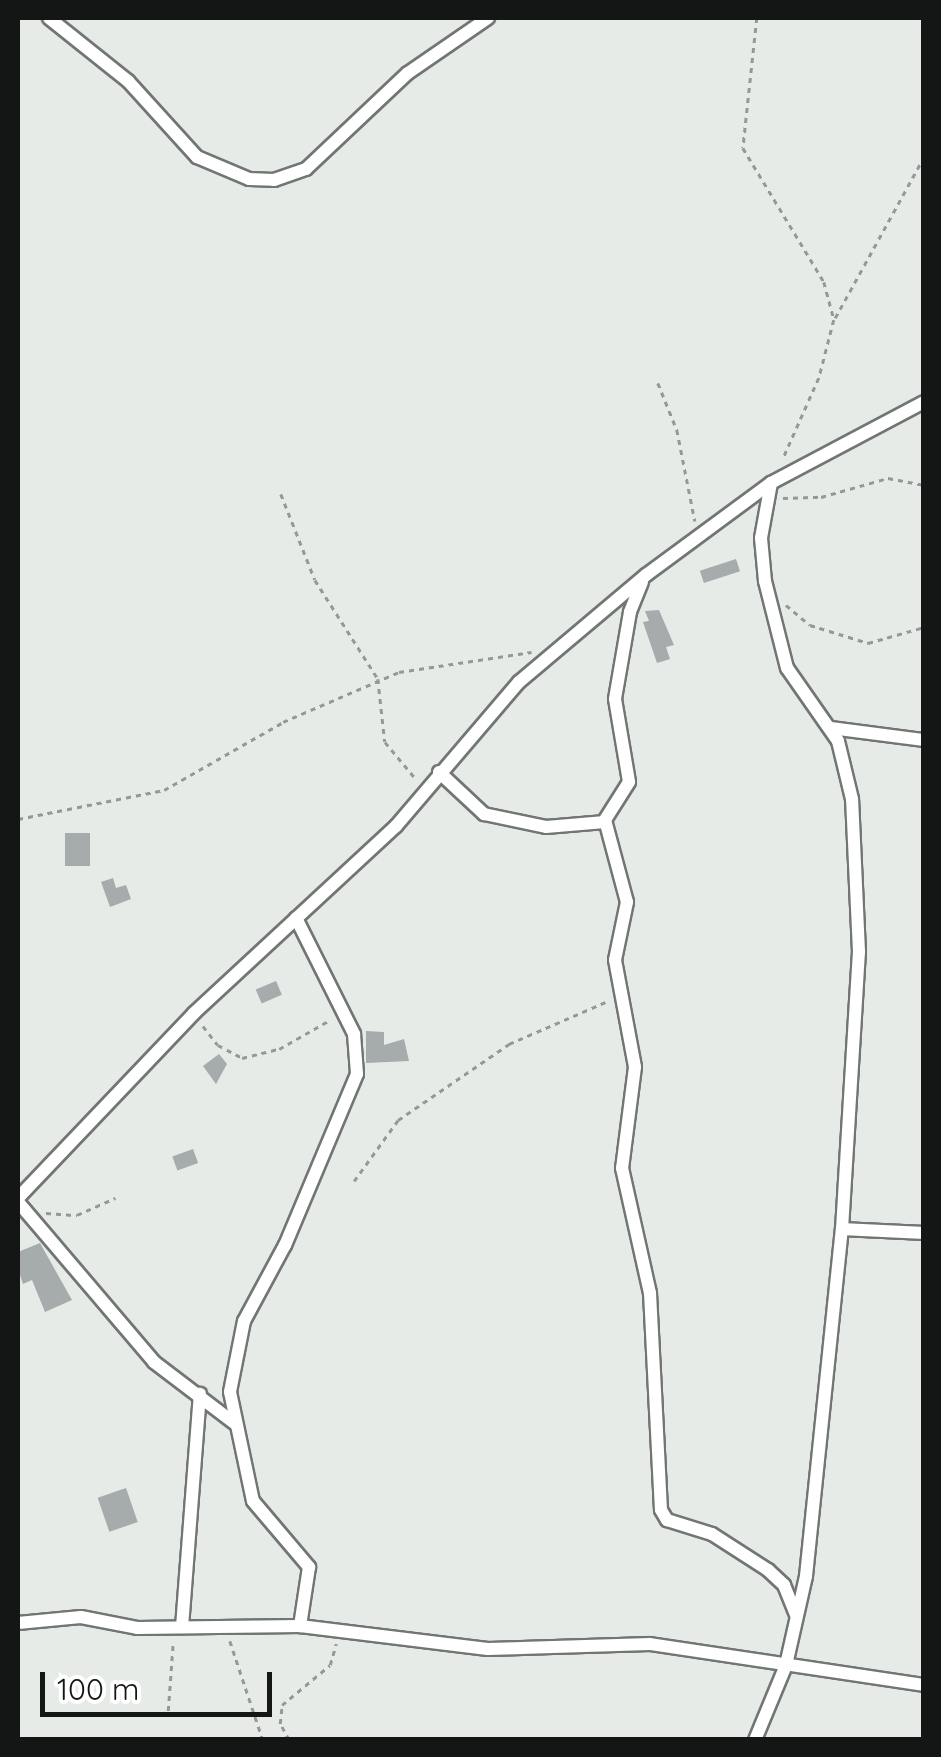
<!DOCTYPE html>
<html>
<head>
<meta charset="utf-8">
<style>
	body { margin:0 }
	#map { position:relative; width:941px; height:1757px; overflow:hidden; background:#e6ebe8; font-family:Quicksand,sans-serif }
	div>[style] { position:absolute }
	.building>* { inset:0; background:#a6abab; transform-origin:0 0 }
	.path>* { height:2.5px; margin-top:-1.25px; transform-origin:0; background:repeating-linear-gradient(90deg,#959897 0 5px,transparent 0 10px) }
	.roads { filter:drop-shadow(2px 0 #717674) drop-shadow(-2px 0 #717674) drop-shadow(0 2px #717674) drop-shadow(0 -2px #717674) }
	.minor>* { height:12px; margin:-6px; padding:0 6px; transform-origin:6px; border-radius:6px; background:#fff }
	span { translate:-50% -50%; white-space:nowrap; text-align:center; line-height:1.15; -webkit-text-stroke:8px #fff; paint-order:stroke }
	.frame { position:absolute; inset:0; border:20px solid #141515; pointer-events:none }
	.scale { position:absolute; left:40px; top:1672px; width:232px; height:45px; box-sizing:border-box; border:5px solid #141515; border-top:0; padding-left:12px; font-size:30px; line-height:35px; white-space:nowrap; color:#141515; -webkit-text-stroke:8px #fff; paint-order:stroke }
</style>
</head>
<body>
<div id="map">
	<div class="building">
		<div style="left:736px;top:559px;width:13px;height:38px;rotate:72deg"></div>
		<div style="clip-path:polygon(659px 610px,674px 645px,666px 647px,670px 659px,657px 663px,643px 622px,649px 621px,645px 611px)"></div>
		<div style="left:65px;top:833px;width:25px;height:33px"></div>
		<div style="clip-path:polygon(113px 878px,116px 888px,126px 885px,131px 899px,110px 907px,101px 882px)"></div>
		<div style="left:276px;top:981px;width:15px;height:22px;rotate:67deg"></div>
		<div style="clip-path:polygon(366px 1031px,384px 1032px,384px 1045px,404px 1039px,409px 1061px,366px 1063px)"></div>
		<div style="clip-path:polygon(219px 1054px,227px 1064px,216px 1084px,203px 1066px)"></div>
		<div style="left:193px;top:1149px;width:15px;height:22px;rotate:70deg"></div>
		<div style="clip-path:polygon(40px 1243px,72px 1300px,45px 1312px,32px 1280px,23px 1284px,18px 1269px,18px 1252px)"></div>
		<div style="left:126px;top:1488px;width:36px;height:30px;rotate:71deg"></div>
	</div>
	<div class="path">
		<div style="left:757px;top:18px;width:131px;rotate:96.1deg"></div>
		<div style="left:743px;top:148px;width:157px;rotate:58.8deg"></div>
		<div style="left:824px;top:282px;width:39px;rotate:75deg"></div>
		<div style="left:834px;top:320px;width:60px;rotate:104.5deg"></div>
		<div style="left:819px;top:378px;width:89px;rotate:114deg"></div>
		<div style="left:835px;top:318px;width:184px;rotate:-61.1deg"></div>
		<div style="left:658px;top:383px;width:51px;rotate:68deg"></div>
		<div style="left:677px;top:430px;width:93px;rotate:78.8deg"></div>
		<div style="left:281px;top:494px;width:92px;rotate:68.4deg"></div>
		<div style="left:315px;top:580px;width:117px;rotate:57.5deg"></div>
		<div style="left:378px;top:679px;width:63px;rotate:83.7deg"></div>
		<div style="left:385px;top:742px;width:48px;rotate:50deg"></div>
		<div style="left:783px;top:498px;width:38px;rotate:-2deg"></div>
		<div style="left:821px;top:497px;width:70px;rotate:-15.8deg"></div>
		<div style="left:888px;top:478px;width:37px;rotate:11deg"></div>
		<div style="left:786px;top:605px;width:31px;rotate:40deg"></div>
		<div style="left:810px;top:625px;width:61px;rotate:17.2deg"></div>
		<div style="left:868px;top:643px;width:58px;rotate:-15.9deg"></div>
		<div style="left:18px;top:819px;width:149px;rotate:-11.2deg"></div>
		<div style="left:164px;top:790px;width:137px;rotate:-29.7deg"></div>
		<div style="left:283px;top:722px;width:126px;rotate:-23.3deg"></div>
		<div style="left:399px;top:672px;width:134px;rotate:-8.6deg"></div>
		<div style="left:203px;top:1026px;width:24px;rotate:52deg"></div>
		<div style="left:218px;top:1045px;width:27px;rotate:28deg"></div>
		<div style="left:242px;top:1058px;width:38px;rotate:-14deg"></div>
		<div style="left:279px;top:1049px;width:56px;rotate:-29.7deg"></div>
		<div style="left:354px;top:1181px;width:75px;rotate:-54.2deg"></div>
		<div style="left:398px;top:1120px;width:135px;rotate:-34.4deg"></div>
		<div style="left:509px;top:1044px;width:108px;rotate:-23.5deg"></div>
		<div style="left:46px;top:1213px;width:31px;rotate:4deg"></div>
		<div style="left:77px;top:1215px;width:42px;rotate:-24.1deg"></div>
		<div style="left:230px;top:1641px;width:104px;rotate:71.6deg"></div>
		<div style="left:168px;top:1711px;width:68px;rotate:-85.8deg"></div>
		<div style="left:289px;top:1740px;width:18px;rotate:-119deg"></div>
		<div style="left:280px;top:1724px;width:19px;rotate:-84deg"></div>
		<div style="left:282px;top:1705px;width:62px;rotate:-39.8deg"></div>
		<div style="left:330px;top:1665px;width:22px;rotate:-74deg"></div>
	</div>
	<div class="roads">
		<div class="minor">
			<div style="left:49px;top:18px;width:101px;rotate:38.6deg"></div>
			<div style="left:128px;top:81px;width:103px;rotate:47.8deg"></div>
			<div style="left:197px;top:157px;width:56px;rotate:22.9deg"></div>
			<div style="left:249px;top:179px;width:25px;rotate:2deg"></div>
			<div style="left:274px;top:180px;width:34px;rotate:-19deg"></div>
			<div style="left:306px;top:169px;width:140px;rotate:-43.3deg"></div>
			<div style="left:408px;top:73px;width:97px;rotate:-34.5deg"></div>
			<div style="left:642px;top:582px;width:32px;rotate:112deg"></div>
			<div style="left:630px;top:612px;width:88px;rotate:99.8deg"></div>
			<div style="left:615px;top:699px;width:84px;rotate:80.4deg"></div>
			<div style="left:629px;top:782px;width:45px;rotate:122.3deg"></div>
			<div style="left:605px;top:820px;width:85px;rotate:75deg"></div>
			<div style="left:627px;top:902px;width:59px;rotate:101.7deg"></div>
			<div style="left:615px;top:960px;width:109px;rotate:79.4deg"></div>
			<div style="left:635px;top:1067px;width:102px;rotate:97.3deg"></div>
			<div style="left:622px;top:1168px;width:128px;rotate:77.4deg"></div>
			<div style="left:650px;top:1293px;width:217px;rotate:87.1deg"></div>
			<div style="left:661px;top:1510px;width:12px;rotate:59deg"></div>
			<div style="left:667px;top:1520px;width:47px;rotate:17.3deg"></div>
			<div style="left:712px;top:1534px;width:67px;rotate:32.7deg"></div>
			<div style="left:768px;top:1570px;width:22px;rotate:43deg"></div>
			<div style="left:784px;top:1585px;width:32px;rotate:68deg"></div>
			<div style="left:831px;top:728px;width:94px;rotate:7.4deg"></div>
			<div style="left:439px;top:772px;width:62px;rotate:43deg"></div>
			<div style="left:484px;top:814px;width:63px;rotate:11.8deg"></div>
			<div style="left:546px;top:827px;width:59px;rotate:-4.8deg"></div>
			<div style="left:296px;top:918px;width:130px;rotate:63.4deg"></div>
			<div style="left:354px;top:1034px;width:40px;rotate:85.7deg"></div>
			<div style="left:357px;top:1074px;width:186px;rotate:112.8deg"></div>
			<div style="left:285px;top:1245px;width:86px;rotate:118.3deg"></div>
			<div style="left:244px;top:1321px;width:72px;rotate:101.2deg"></div>
			<div style="left:230px;top:1392px;width:111px;rotate:78.1deg"></div>
			<div style="left:253px;top:1501px;width:87px;rotate:49.7deg"></div>
			<div style="left:309px;top:1567px;width:60px;rotate:98.7deg"></div>
			<div style="left:18px;top:1198px;width:255px;rotate:-46.4deg"></div>
			<div style="left:194px;top:1013px;width:275px;rotate:-42.8deg"></div>
			<div style="left:396px;top:826px;width:189px;rotate:-49.5deg"></div>
			<div style="left:519px;top:682px;width:166px;rotate:-40.1deg"></div>
			<div style="left:646px;top:575px;width:155px;rotate:-36.4deg"></div>
			<div style="left:771px;top:483px;width:173px;rotate:-27.9deg"></div>
			<div style="left:18px;top:1202px;width:210px;rotate:49.6deg"></div>
			<div style="left:154px;top:1362px;width:101px;rotate:37.3deg"></div>
			<div style="left:842px;top:1229px;width:82px;rotate:2.8deg"></div>
			<div style="left:18px;top:1623px;width:63px;rotate:-5.4deg"></div>
			<div style="left:81px;top:1617px;width:57px;rotate:11.1deg"></div>
			<div style="left:137px;top:1628px;width:163px;rotate:-0.7deg"></div>
			<div style="left:300px;top:1626px;width:189px;rotate:7deg"></div>
			<div style="left:488px;top:1649px;width:162px;rotate:-1.8deg"></div>
			<div style="left:650px;top:1644px;width:277px;rotate:8.5deg"></div>
			<div style="left:182px;top:1627px;width:234px;rotate:-85.6deg"></div>
			<div style="left:755px;top:1740px;width:81px;rotate:-67.5deg"></div>
			<div style="left:786px;top:1665px;width:91px;rotate:-77.3deg"></div>
			<div style="left:806px;top:1576px;width:349px;rotate:-84.1deg"></div>
			<div style="left:842px;top:1229px;width:278px;rotate:-86.5deg"></div>
			<div style="left:859px;top:952px;width:153px;rotate:-92.6deg"></div>
			<div style="left:852px;top:799px;width:60px;rotate:-103.6deg"></div>
			<div style="left:838px;top:741px;width:89px;rotate:-124.9deg"></div>
			<div style="left:787px;top:668px;width:90px;rotate:-104.2deg"></div>
			<div style="left:765px;top:581px;width:43px;rotate:-95.3deg"></div>
			<div style="left:761px;top:538px;width:56px;rotate:-79.7deg"></div>
		</div>
	</div>
	<div class="frame"></div>
	<div class="scale">100 m</div>
</div>
</body>
</html>
